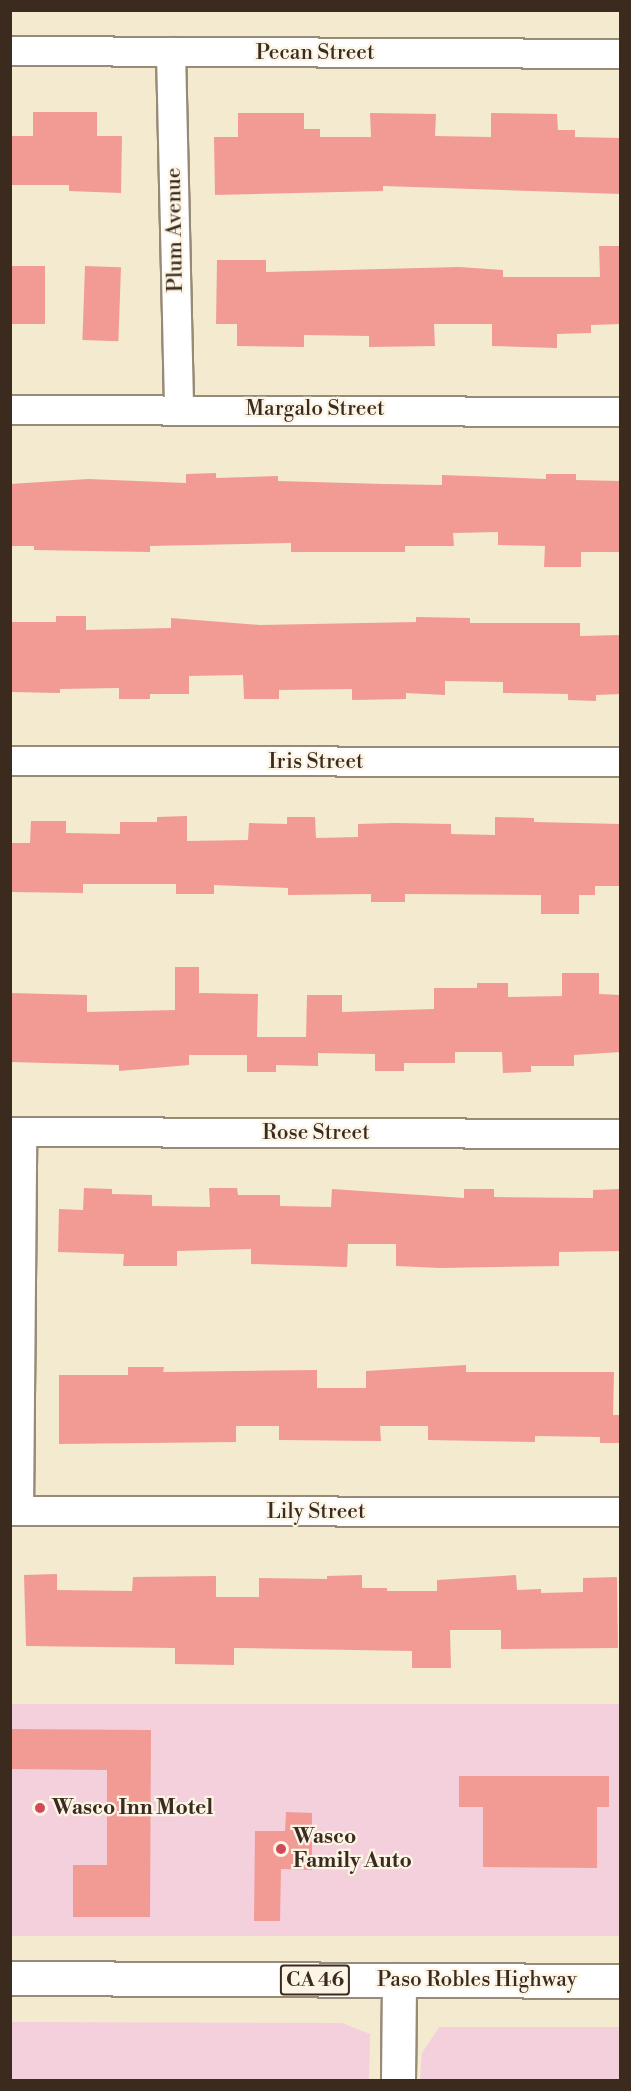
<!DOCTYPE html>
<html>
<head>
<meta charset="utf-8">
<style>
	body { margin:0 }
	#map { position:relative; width:631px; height:2091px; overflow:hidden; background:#f3ead0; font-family:"Libre Bodoni",serif }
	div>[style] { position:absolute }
	.built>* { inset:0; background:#f4cfdc; transform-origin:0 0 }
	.building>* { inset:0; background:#f29b94; transform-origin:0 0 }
	.roads { filter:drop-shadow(2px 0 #978a77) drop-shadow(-2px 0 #978a77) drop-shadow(0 2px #978a77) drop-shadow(0 -2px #978a77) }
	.street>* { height:28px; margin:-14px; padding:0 14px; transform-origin:14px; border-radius:14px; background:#fff }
	.secondary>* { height:33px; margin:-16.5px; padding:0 16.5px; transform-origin:16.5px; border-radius:16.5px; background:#fff }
	.highway>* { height:33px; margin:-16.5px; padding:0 16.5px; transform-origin:16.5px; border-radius:16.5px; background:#fff }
	.dots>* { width:16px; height:16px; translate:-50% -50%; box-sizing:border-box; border:3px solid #fcf5e5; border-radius:50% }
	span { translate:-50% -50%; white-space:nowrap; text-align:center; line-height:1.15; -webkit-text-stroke:4.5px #fcf5e5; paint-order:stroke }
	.shield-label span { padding:2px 4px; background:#fcf5e5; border:2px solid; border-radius:4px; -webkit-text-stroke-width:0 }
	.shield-label { font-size:20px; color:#3b2a1e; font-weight:700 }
	.street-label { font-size:21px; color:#3b2a1e }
	.poi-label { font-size:21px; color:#3b2a1e; font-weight:700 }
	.left { translate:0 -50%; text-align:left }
	.frame { position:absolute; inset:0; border:12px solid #3b2a1e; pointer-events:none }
</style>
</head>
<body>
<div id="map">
	<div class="built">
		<div style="left:10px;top:1704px;width:610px;height:232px"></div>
		<div style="clip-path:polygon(11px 2022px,342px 2023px,370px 2034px,369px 2080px,11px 2080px)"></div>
		<div style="clip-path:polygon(439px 2027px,620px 2027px,620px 2080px,420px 2080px,422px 2053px)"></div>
	</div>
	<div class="building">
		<div style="clip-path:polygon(33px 112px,97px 112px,97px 136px,122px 136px,121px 193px,69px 191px,69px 185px,10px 185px,10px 136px,33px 136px)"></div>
		<div style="clip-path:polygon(238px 113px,304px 113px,304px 129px,320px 129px,320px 137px,371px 137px,370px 113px,436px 114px,435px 136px,491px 137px,491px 113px,557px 114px,558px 130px,575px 130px,575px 137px,621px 138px,621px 194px,383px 186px,383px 191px,215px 195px,214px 137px,238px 137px)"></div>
		<div style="clip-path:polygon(599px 246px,621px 246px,621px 324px,591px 325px,591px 333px,557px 334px,557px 348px,492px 346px,492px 324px,434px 324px,435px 346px,369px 347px,369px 336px,304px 335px,304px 347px,237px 346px,237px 324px,216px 324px,217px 260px,266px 260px,266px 272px,459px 267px,503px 270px,503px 277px,600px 277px)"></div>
		<div style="left:10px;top:266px;width:35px;height:58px"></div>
		<div style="left:85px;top:266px;width:36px;height:74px;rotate:2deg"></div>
		<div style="clip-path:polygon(216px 473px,216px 478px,278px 476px,278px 481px,384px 484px,442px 485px,442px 475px,546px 479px,546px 474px,576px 474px,576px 480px,621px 481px,621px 552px,581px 552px,581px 567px,544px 567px,545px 546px,498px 545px,498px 532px,453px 533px,454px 546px,405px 546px,405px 552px,291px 552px,291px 543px,150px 546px,150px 552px,34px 550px,34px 546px,10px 546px,10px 484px,88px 479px,186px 483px,186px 474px)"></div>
		<div style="clip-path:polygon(56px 616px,86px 616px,86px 630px,171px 628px,171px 618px,260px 625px,416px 622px,416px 617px,470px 618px,470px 623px,580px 623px,580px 636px,621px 635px,621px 694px,596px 695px,596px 701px,568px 700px,568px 694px,503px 693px,503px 682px,445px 681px,445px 695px,406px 693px,406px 699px,352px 700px,352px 689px,279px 690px,279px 699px,244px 699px,243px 675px,189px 676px,189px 694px,150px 694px,150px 699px,119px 699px,119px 688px,60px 689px,60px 693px,10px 692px,10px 622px,56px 622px)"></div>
		<div style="clip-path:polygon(187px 816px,187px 841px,248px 840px,249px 823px,287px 824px,287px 817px,315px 817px,316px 838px,358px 837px,358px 824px,394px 823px,451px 824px,451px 834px,495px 835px,495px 817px,534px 818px,534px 822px,621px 824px,621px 886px,595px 886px,595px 895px,579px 895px,579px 914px,541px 914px,541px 895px,405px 894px,405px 902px,371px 902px,371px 894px,288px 895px,288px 888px,214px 885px,214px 894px,176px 894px,176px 884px,83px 884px,83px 893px,10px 892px,10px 843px,30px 843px,31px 821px,66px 821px,66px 833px,120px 834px,120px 822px,157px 822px,157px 817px)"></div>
		<div style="clip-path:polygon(175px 967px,199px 967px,199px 993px,258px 994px,257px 1037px,306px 1037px,307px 995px,342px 995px,342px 1012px,434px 1009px,434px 988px,477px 988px,477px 983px,508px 983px,508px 997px,562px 996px,562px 973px,599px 973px,599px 994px,621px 995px,621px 1052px,574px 1055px,574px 1066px,531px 1066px,531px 1072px,503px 1073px,502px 1052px,455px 1052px,455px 1063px,404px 1063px,404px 1071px,375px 1071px,375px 1054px,318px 1053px,318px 1066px,276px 1065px,276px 1072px,247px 1072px,247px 1055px,189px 1055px,189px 1065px,119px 1071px,119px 1065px,10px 1062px,10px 993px,87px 995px,87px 1012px,175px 1010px)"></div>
		<div style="clip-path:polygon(84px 1188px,112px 1189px,112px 1194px,152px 1195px,152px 1206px,210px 1207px,209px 1188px,237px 1188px,238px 1195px,280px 1195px,280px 1206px,331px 1207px,332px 1189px,464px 1198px,464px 1189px,494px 1189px,494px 1197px,593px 1198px,593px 1190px,621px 1189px,621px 1251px,559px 1252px,559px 1266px,440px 1268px,396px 1266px,396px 1244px,348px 1244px,347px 1267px,251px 1264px,251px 1249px,177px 1251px,177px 1266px,123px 1266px,124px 1254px,58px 1252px,59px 1209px,83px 1210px)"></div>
		<div style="clip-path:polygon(466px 1365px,466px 1372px,614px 1372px,613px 1415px,621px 1415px,621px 1443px,600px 1443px,600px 1437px,535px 1436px,535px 1442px,428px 1440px,428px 1426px,380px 1426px,381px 1441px,279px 1440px,279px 1426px,236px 1426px,236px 1442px,59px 1444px,59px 1375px,128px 1375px,128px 1367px,164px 1367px,163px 1372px,317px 1370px,317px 1388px,366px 1388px,366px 1371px)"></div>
		<div style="clip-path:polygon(57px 1574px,57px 1590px,132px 1591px,133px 1577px,216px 1576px,216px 1597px,259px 1597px,259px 1578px,327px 1579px,327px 1576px,362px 1575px,362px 1588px,387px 1588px,387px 1591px,437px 1591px,437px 1580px,516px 1575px,517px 1590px,541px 1589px,541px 1593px,583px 1592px,583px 1578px,617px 1577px,618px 1648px,501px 1649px,501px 1630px,450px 1630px,451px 1668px,412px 1668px,412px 1651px,234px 1648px,234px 1665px,175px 1664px,175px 1648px,26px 1646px,24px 1575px)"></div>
		<div style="clip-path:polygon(10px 1729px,151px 1730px,150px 1917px,73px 1917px,73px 1865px,107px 1865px,107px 1770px,10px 1769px)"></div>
		<div style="clip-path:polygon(459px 1776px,609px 1776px,609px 1807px,597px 1807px,597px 1868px,483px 1867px,483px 1807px,459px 1807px)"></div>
		<div style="clip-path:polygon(286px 1812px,312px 1813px,312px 1870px,281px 1869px,280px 1921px,254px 1921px,255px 1831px,285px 1831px)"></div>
	</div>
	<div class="roads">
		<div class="street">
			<div style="left:10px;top:51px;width:610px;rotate:0.28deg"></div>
			<div style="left:171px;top:52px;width:356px;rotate:88.7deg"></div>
			<div style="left:10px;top:410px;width:610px;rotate:0.19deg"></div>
			<div style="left:10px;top:761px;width:610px;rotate:0.09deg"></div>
			<div style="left:10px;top:1132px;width:610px;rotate:0.19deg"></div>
			<div style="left:10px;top:1511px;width:610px;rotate:0.09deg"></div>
			<div style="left:19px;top:1511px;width:379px;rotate:-89.5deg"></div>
		</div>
		<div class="secondary">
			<div style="left:398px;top:2080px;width:100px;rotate:-89.4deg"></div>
		</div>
		<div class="highway">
			<div style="left:10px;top:1978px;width:610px;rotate:0.28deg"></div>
		</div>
	</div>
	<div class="dots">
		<div style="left:40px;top:1808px;background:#d1495b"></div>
		<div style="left:281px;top:1849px;background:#d1495b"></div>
	</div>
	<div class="shield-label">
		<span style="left:315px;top:1980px">CA 46</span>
	</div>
	<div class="street-label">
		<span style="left:315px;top:53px">Pecan Street</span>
		<span style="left:175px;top:230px;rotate:-91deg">Plum Avenue</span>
		<span style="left:315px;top:409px">Margalo Street</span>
		<span style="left:316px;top:762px">Iris Street</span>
		<span style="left:316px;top:1133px">Rose Street</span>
		<span style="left:316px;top:1512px">Lily Street</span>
		<span style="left:477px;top:1980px">Paso Robles Highway</span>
	</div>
	<div class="poi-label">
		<span class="left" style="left:52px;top:1808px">Wasco Inn Motel</span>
		<span class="left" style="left:293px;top:1849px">Wasco<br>Family Auto</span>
	</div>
	<div class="frame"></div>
</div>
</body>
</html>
